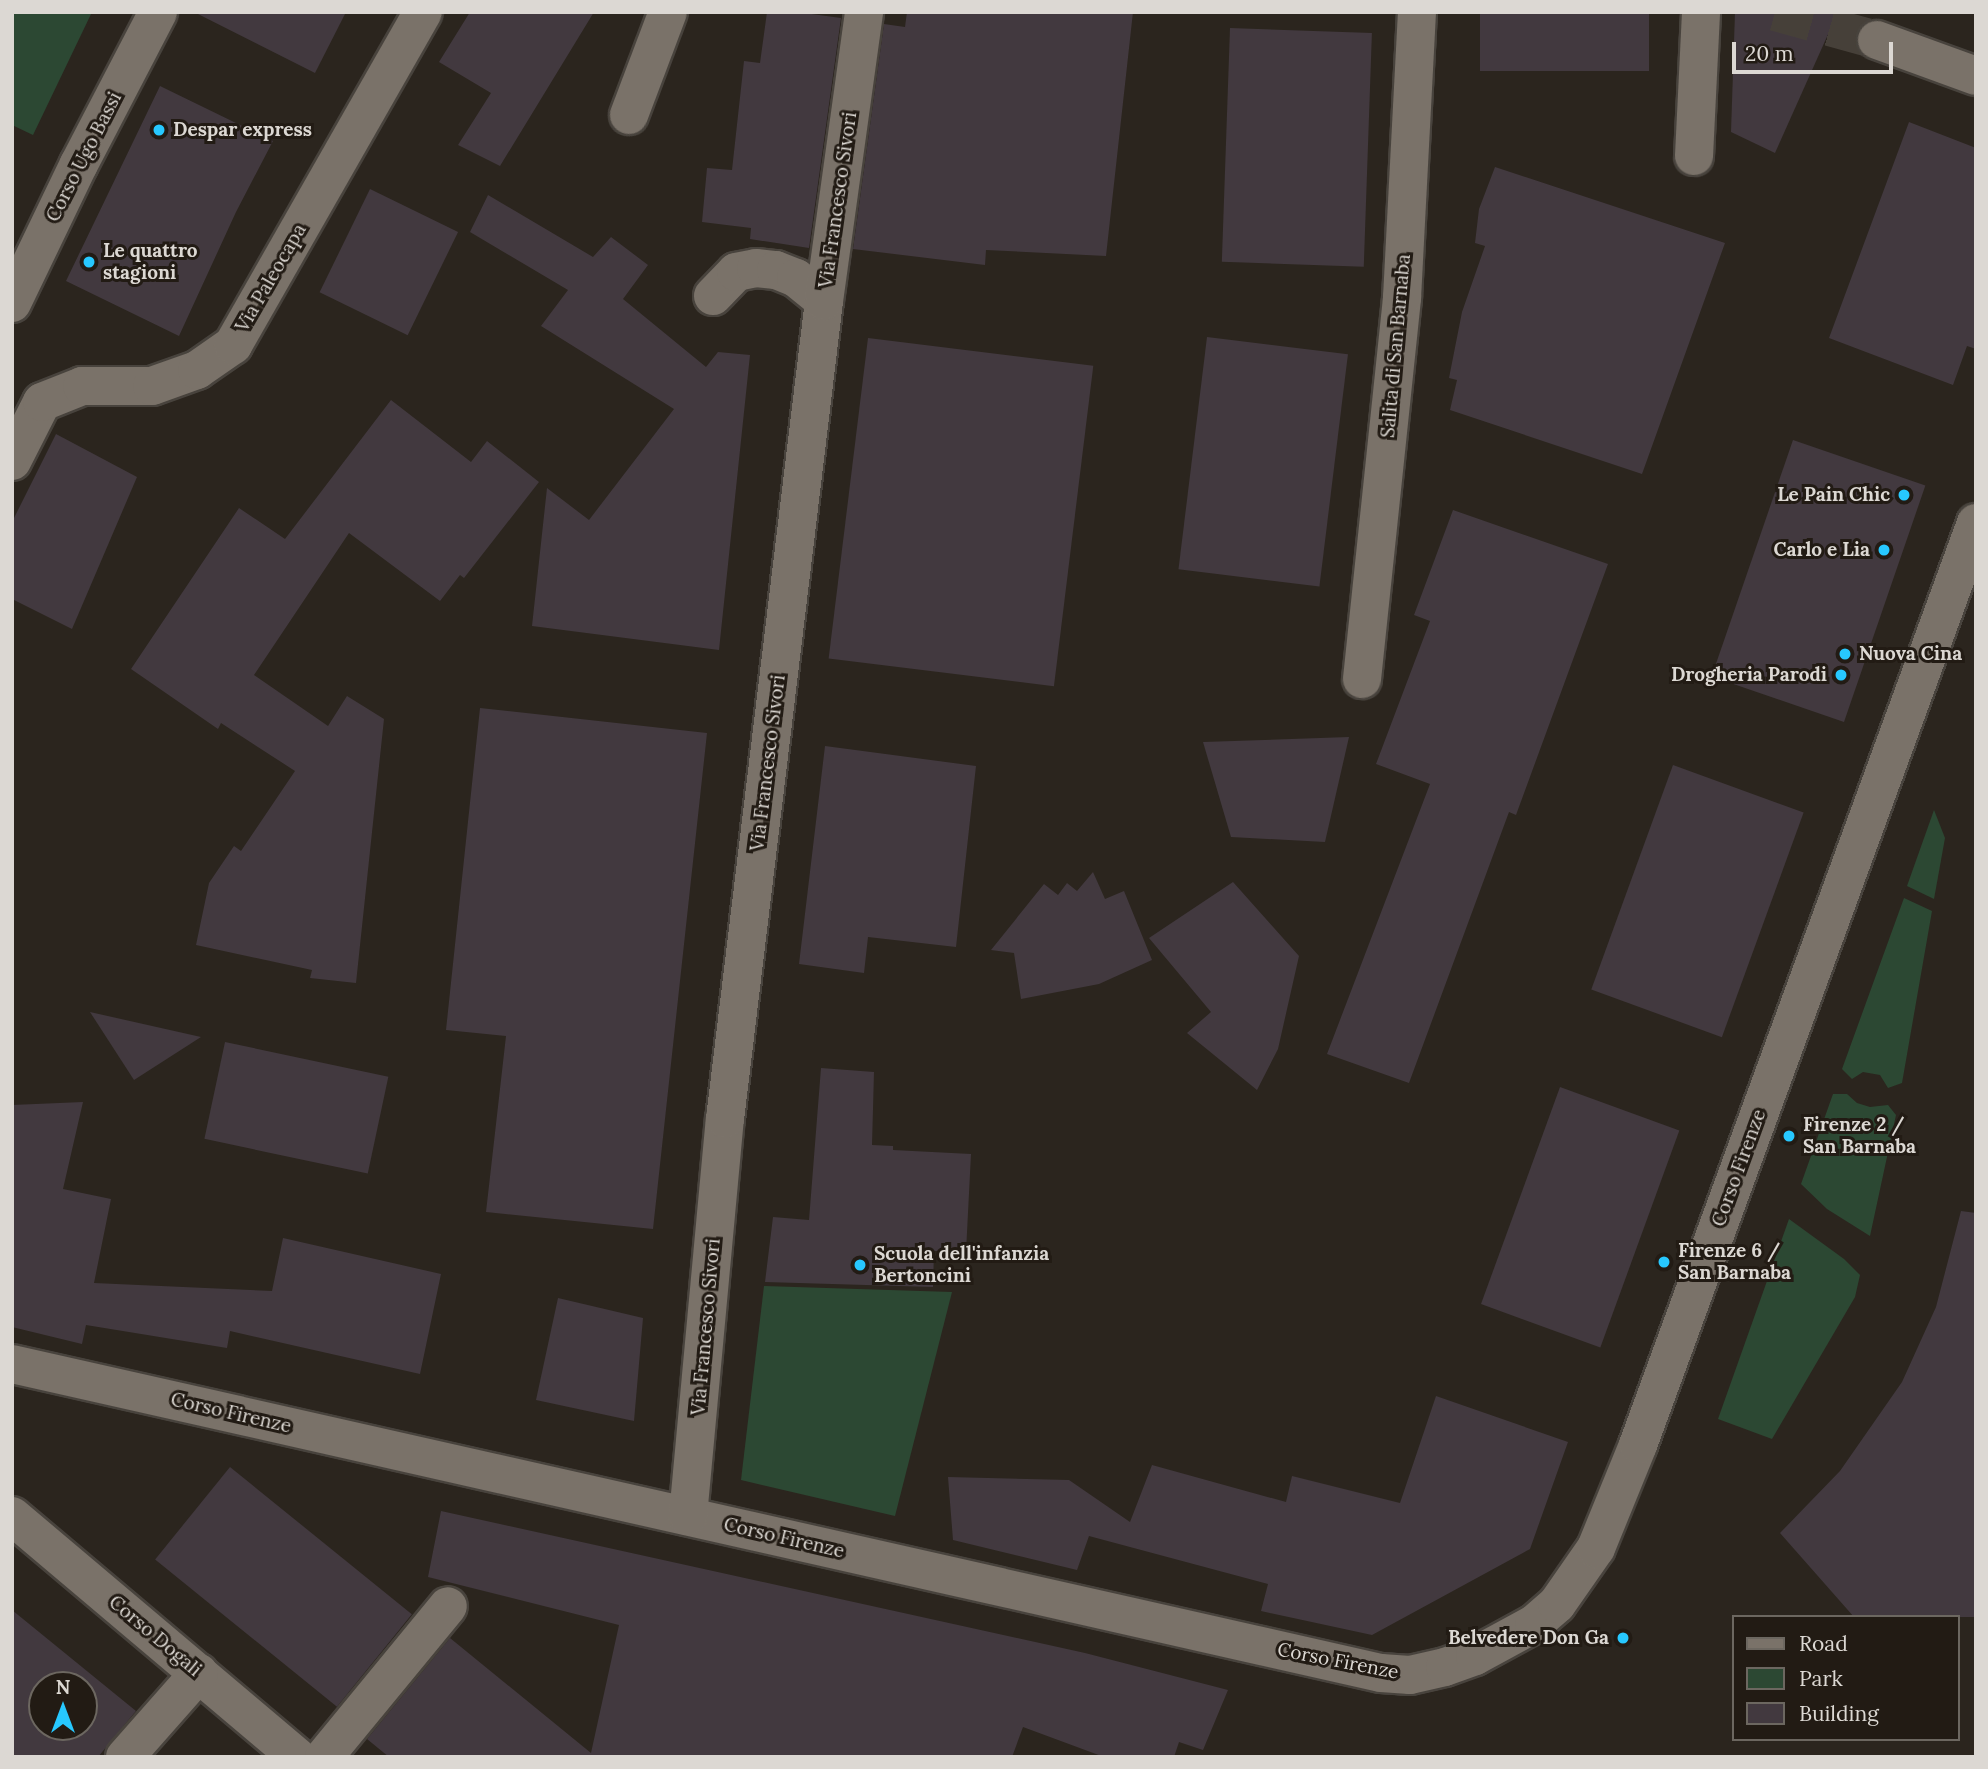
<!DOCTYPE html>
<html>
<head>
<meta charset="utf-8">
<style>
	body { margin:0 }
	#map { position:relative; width:1988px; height:1769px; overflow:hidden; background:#2b251e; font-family:Lora,serif }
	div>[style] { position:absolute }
	.green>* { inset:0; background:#2c4833 }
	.building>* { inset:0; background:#42393f; transform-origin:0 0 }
	.minor-tunnel>* { height:38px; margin-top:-19px; transform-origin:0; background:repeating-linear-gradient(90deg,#464039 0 38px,transparent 0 57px) }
	.roads { filter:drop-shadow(2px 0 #48433d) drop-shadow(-2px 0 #48433d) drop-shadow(0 2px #48433d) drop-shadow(0 -2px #48433d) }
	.minor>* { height:38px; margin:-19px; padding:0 19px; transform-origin:19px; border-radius:19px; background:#7a7269 }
	.dots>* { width:19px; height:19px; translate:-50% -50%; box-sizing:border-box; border:4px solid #221b14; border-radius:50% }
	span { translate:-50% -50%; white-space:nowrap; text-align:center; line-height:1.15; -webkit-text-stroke:6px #221b14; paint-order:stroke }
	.poi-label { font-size:19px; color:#dcd8d3; font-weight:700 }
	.left { translate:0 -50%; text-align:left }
	.right { translate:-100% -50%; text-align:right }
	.street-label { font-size:19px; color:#dcd8d3 }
	.frame { position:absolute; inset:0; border:14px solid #dcd8d3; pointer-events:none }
	.legend { position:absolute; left:1732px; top:1615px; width:228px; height:126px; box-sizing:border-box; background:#221b14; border:2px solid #6c6760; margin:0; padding:9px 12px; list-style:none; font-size:21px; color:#dcd8d3 }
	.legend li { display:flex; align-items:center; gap:14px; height:35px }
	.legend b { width:35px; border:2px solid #6c6760 }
	.north { position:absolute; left:28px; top:1671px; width:70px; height:70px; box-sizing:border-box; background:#221b14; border:2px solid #6c6760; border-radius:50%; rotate:0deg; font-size:19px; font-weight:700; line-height:28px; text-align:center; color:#dcd8d3 }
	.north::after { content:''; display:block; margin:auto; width:24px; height:32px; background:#27c8ff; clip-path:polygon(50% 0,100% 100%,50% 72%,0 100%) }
	.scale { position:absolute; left:1732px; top:42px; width:161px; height:32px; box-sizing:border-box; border:4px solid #dcd8d3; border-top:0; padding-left:9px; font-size:21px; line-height:24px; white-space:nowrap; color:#dcd8d3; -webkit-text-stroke:5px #221b14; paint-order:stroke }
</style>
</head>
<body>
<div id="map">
	<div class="green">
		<div style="clip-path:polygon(12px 12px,92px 12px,33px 135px,12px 125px)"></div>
		<div style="clip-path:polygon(1934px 810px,1945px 838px,1934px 899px,1907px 886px)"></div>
		<div style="clip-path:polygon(1904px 898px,1932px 911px,1902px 1083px,1888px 1088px,1880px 1075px,1863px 1072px,1852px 1079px,1842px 1069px)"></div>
		<div style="clip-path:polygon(1833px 1094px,1847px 1094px,1857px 1103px,1870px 1107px,1888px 1105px,1896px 1115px,1870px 1236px,1827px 1209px,1801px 1184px)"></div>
		<div style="clip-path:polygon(1789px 1219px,1844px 1259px,1860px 1275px,1855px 1297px,1772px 1439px,1718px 1419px)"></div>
		<div style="clip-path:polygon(764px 1286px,952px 1292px,895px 1516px,741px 1480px)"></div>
	</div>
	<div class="building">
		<div style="clip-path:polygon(194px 12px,346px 12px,315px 73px)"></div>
		<div style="clip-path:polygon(470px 12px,594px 12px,500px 166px,458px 145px,491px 93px,439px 62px)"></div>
		<div style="clip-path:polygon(767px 12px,797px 12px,841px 18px,809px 248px,750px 239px,751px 228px,702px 222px,707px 168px,732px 170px,744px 61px,760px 63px)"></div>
		<div style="clip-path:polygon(907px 12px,1133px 12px,1106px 256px,986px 250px,985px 265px,853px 249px,884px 24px,905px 27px)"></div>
		<div style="left:1480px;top:12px;width:169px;height:59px"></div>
		<div style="clip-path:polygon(1735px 12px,1838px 12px,1775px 153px,1731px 132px)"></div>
		<div style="left:1230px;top:28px;width:142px;height:234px;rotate:2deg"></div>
		<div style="clip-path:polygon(160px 86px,273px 141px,236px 212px,179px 336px,66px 281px)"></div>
		<div style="clip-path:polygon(1909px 122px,1976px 148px,1976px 349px,1967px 346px,1953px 385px,1829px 338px)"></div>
		<div style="clip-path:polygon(1495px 167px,1725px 243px,1642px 474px,1450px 410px,1457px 380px,1449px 378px,1462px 312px,1485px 246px,1475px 243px,1479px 209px)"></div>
		<div style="left:370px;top:189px;width:98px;height:115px;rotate:26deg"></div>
		<div style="clip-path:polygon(488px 195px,593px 257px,611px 237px,648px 265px,623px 299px,706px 367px,718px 352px,750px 355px,719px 650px,532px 626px,547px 488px,589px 520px,674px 409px,541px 326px,568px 290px,470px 232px)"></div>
		<div style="left:1207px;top:337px;width:142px;height:234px;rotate:7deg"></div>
		<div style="left:868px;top:338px;width:227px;height:323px;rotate:7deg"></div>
		<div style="clip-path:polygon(391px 400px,471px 462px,487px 441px,539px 482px,464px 578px,460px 575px,440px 601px,349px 533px,254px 675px,328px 726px,347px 696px,384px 719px,356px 983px,310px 978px,312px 970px,196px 945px,209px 883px,234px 846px,241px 851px,295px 771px,221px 723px,218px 729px,131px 669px,239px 508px,285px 539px)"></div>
		<div style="clip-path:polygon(56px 434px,137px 477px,72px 629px,12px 599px,12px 522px)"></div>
		<div style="left:1793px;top:440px;width:140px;height:250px;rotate:19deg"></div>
		<div style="clip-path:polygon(1453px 510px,1608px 564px,1516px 815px,1509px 812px,1409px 1083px,1327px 1054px,1430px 784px,1376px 764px,1430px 621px,1414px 615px)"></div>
		<div style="clip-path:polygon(480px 708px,707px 733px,653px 1229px,486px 1212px,506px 1036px,446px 1030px)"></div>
		<div style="clip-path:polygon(1349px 737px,1325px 842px,1231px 837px,1203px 742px)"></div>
		<div style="clip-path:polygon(825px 746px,976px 766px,956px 947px,868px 937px,864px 973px,799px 964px)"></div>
		<div style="left:1673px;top:765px;width:139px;height:239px;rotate:20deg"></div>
		<div style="clip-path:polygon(1093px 872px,1105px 899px,1124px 891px,1152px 960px,1099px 984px,1021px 999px,1014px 953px,991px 950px,1044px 884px,1058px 895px,1067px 883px,1077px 891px)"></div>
		<div style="clip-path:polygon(1233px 882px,1299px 956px,1278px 1049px,1257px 1090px,1187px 1033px,1211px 1012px,1149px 938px)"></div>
		<div style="clip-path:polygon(90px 1012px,201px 1037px,134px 1080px)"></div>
		<div style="left:225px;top:1042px;width:167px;height:99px;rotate:12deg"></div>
		<div style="clip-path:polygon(821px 1068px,874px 1072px,872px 1145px,893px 1146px,893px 1150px,971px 1154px,966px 1252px,934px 1251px,933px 1287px,765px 1282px,773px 1217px,809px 1220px)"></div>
		<div style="left:1560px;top:1087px;width:127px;height:231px;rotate:20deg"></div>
		<div style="clip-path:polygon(83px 1102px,63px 1189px,111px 1199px,94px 1283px,272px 1291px,283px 1238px,441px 1274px,420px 1374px,230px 1331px,227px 1348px,86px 1325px,82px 1344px,12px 1327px,12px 1105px)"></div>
		<div style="clip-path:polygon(1961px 1211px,1976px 1213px,1976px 1617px,1854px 1617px,1780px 1533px,1840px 1471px,1902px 1382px,1936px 1307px)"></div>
		<div style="clip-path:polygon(558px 1298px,643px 1318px,634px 1421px,536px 1400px)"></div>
		<div style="clip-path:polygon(1436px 1396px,1568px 1442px,1530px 1549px,1372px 1635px,1261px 1611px,1268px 1584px,1089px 1536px,1077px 1570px,953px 1540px,948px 1477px,1069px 1480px,1130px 1522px,1152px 1465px,1286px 1502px,1292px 1476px,1400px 1503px)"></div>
		<div style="left:230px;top:1467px;width:234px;height:119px;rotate:39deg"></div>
		<div style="clip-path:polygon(441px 1511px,1085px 1653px,1228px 1690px,1203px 1750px,1179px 1742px,1174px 1757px,1104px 1757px,1023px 1727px,1012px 1757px,389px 1757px,367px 1739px,450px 1638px,591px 1753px,619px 1625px,428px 1577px)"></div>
		<div style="clip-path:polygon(evenodd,12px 1610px,136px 1711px,98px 1757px,12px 1757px,12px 1610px,42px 1685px,84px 1685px,84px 1727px,42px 1727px,42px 1685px)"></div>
	</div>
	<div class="minor-tunnel">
		<div style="left:1775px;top:12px;width:106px;rotate:15.4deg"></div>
	</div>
	<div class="roads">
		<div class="minor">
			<div style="left:1877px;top:40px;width:105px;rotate:20deg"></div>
			<div style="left:629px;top:115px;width:110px;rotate:-69.3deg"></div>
			<div style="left:1694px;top:156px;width:144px;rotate:-87.2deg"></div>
			<div style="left:713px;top:296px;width:33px;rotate:-46deg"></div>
			<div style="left:736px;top:272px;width:20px;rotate:-11deg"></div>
			<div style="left:756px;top:268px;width:20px;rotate:6deg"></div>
			<div style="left:776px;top:270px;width:22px;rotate:22deg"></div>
			<div style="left:796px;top:278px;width:36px;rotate:39deg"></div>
			<div style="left:12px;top:303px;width:154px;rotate:-64.3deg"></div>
			<div style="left:79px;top:164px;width:171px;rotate:-62.5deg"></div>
			<div style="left:12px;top:461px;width:66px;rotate:-63deg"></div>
			<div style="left:42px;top:402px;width:43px;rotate:-21.8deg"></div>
			<div style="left:82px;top:386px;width:70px"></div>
			<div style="left:152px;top:386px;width:48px;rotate:-19.6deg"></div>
			<div style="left:197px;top:370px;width:44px;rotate:-34.8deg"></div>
			<div style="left:233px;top:345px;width:383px;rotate:-60.3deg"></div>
			<div style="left:1362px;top:679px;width:383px;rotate:-84deg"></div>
			<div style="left:1402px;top:298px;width:286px;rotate:-87deg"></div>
			<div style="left:12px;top:1364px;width:1403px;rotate:12.72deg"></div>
			<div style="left:1381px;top:1673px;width:29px;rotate:4deg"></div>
			<div style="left:1410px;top:1675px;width:36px;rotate:-13deg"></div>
			<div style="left:1445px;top:1667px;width:32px;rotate:-20deg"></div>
			<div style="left:1475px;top:1656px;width:67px;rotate:-28.5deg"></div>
			<div style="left:1534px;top:1624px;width:30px;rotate:-41deg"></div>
			<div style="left:1557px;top:1604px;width:68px;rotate:-55.1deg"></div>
			<div style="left:1596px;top:1548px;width:111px;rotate:-67.8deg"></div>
			<div style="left:1638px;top:1445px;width:982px;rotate:-69.87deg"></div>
			<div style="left:12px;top:1516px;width:373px;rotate:40.2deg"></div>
			<div style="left:688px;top:1516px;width:399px;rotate:-84.7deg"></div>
			<div style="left:725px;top:1119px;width:824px;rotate:-83.1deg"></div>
			<div style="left:824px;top:301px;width:292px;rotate:-82.1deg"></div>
			<div style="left:125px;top:1757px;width:112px;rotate:-48.6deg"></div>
			<div style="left:324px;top:1757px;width:195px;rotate:-50.6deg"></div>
		</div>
	</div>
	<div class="dots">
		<div style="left:159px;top:130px;background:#27c8ff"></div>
		<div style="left:89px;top:262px;background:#27c8ff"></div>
		<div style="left:1904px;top:495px;background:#27c8ff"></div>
		<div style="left:1884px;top:550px;background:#27c8ff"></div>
		<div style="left:1845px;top:654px;background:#27c8ff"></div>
		<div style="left:1841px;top:675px;background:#27c8ff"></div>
		<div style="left:1789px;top:1136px;background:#27c8ff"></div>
		<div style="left:1664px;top:1262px;background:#27c8ff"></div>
		<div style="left:860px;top:1265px;background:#27c8ff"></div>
		<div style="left:1623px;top:1638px;background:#27c8ff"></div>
	</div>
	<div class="poi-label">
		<span class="left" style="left:173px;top:130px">Despar express</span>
		<span class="left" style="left:103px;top:262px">Le quattro<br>stagioni</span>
		<span class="right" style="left:1890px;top:495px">Le Pain Chic</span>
		<span class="right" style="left:1870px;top:550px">Carlo e Lia</span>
		<span class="left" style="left:1859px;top:654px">Nuova Cina</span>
		<span class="right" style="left:1827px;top:675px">Drogheria Parodi</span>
		<span class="left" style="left:1803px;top:1136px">Firenze 2 /<br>San Barnaba</span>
		<span class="left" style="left:1678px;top:1262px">Firenze 6 /<br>San Barnaba</span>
		<span class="left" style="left:874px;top:1265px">Scuola dell'infanzia<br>Bertoncini</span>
		<span class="right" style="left:1609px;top:1638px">Belvedere Don Ga</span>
	</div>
	<div class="street-label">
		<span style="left:84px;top:157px;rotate:-63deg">Corso Ugo Bassi</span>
		<span style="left:838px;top:200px;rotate:-82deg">Via Francesco Sivori</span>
		<span style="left:271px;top:278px;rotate:-60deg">Via Paleocapa</span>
		<span style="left:1396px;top:346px;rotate:-85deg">Salita di San Barnaba</span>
		<span style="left:768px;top:763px;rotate:-83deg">Via Francesco Sivori</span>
		<span style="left:1739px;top:1168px;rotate:-70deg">Corso Firenze</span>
		<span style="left:706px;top:1327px;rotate:-85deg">Via Francesco Sivori</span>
		<span style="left:231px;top:1413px;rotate:13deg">Corso Firenze</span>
		<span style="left:784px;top:1538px;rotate:13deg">Corso Firenze</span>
		<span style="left:155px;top:1636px;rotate:40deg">Corso Dogali</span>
		<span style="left:1338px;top:1661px;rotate:11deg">Corso Firenze</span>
	</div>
	<div class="frame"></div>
	<ul class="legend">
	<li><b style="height:9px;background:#7a7269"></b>Road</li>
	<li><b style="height:19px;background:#2c4833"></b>Park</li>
	<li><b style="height:19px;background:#42393f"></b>Building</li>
	</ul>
	<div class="north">N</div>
	<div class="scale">20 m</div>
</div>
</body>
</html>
